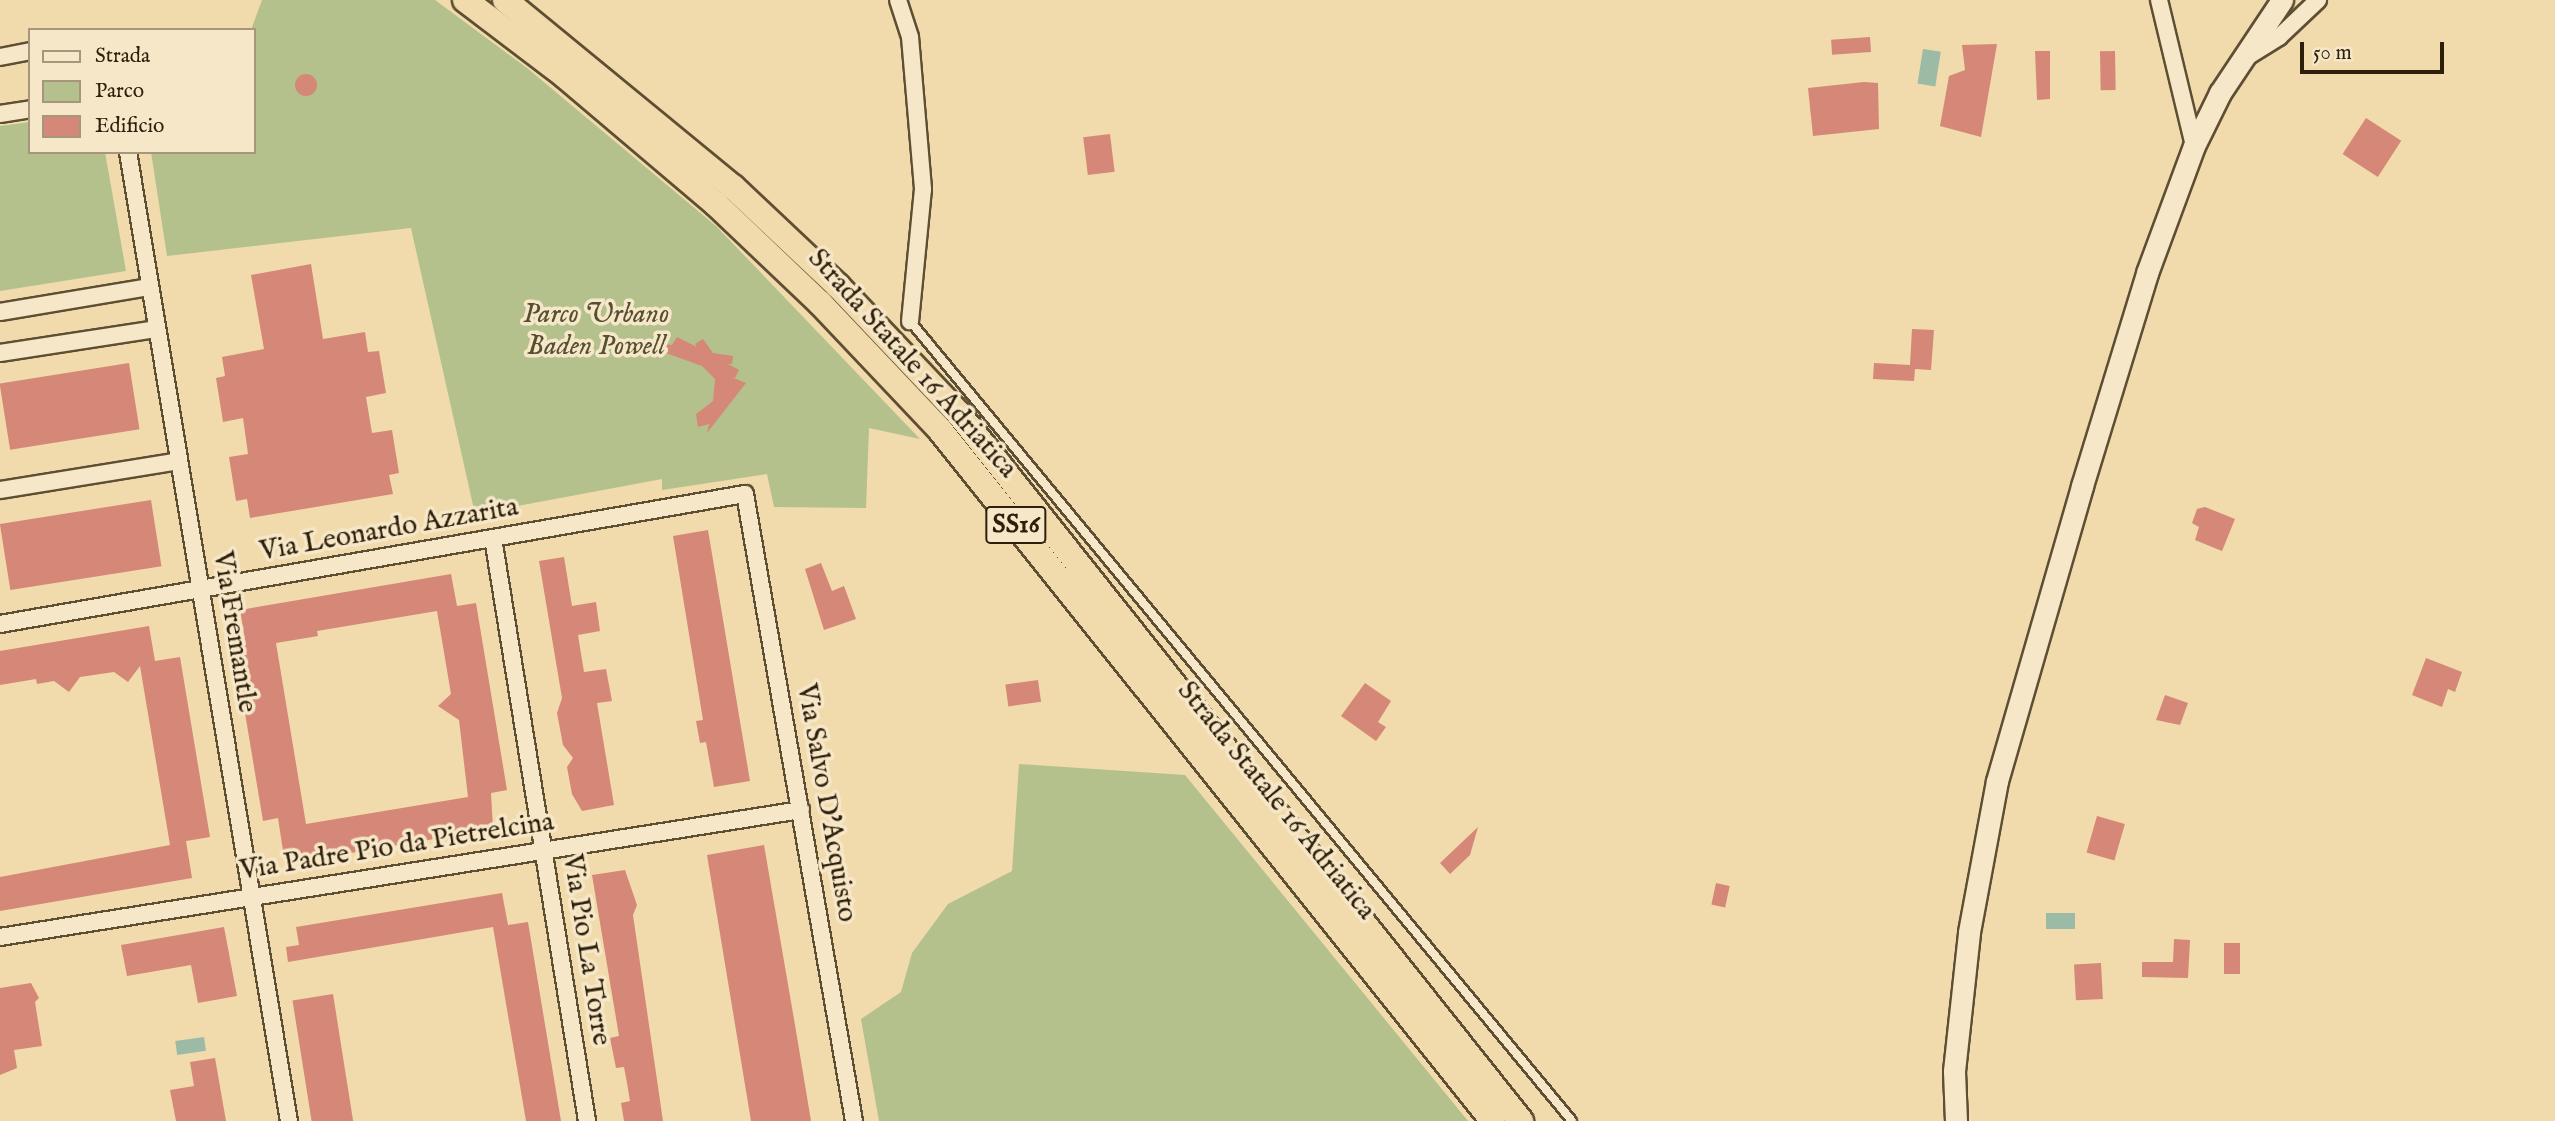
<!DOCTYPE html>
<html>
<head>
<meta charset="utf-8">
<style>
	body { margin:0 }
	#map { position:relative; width:2555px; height:1121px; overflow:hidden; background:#f1daab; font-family:"IM FELL English",serif }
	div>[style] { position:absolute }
	.green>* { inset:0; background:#b4c18d }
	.water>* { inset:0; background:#9bbba7; transform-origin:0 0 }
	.building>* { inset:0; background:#d58877; transform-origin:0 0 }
	.round { border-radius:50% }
	.roads { filter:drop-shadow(2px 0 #5e4e33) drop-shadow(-2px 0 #5e4e33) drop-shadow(0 2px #5e4e33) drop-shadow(0 -2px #5e4e33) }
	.service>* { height:8px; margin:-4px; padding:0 4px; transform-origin:4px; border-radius:4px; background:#f6e7c8 }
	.minor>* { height:16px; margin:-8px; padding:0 8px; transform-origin:8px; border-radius:8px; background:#f6e7c8 }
	.secondary>* { height:21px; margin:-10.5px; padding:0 10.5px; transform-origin:10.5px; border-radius:10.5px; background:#f6e7c8 }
	.trunk>* { height:24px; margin:-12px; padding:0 12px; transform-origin:12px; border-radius:12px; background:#f1daab }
	span { translate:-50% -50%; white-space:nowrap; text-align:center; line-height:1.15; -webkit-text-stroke:7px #f6e7c8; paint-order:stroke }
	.shield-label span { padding:2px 5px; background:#f6e7c8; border:2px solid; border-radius:5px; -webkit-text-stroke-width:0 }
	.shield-label { font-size:26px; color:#2d1f0b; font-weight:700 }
	.park-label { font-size:28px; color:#565032; font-style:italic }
	.street-label { font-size:28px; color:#2d1f0b }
	.legend { position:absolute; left:28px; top:28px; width:228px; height:126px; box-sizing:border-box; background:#f6e7c8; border:2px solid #a6977c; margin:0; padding:9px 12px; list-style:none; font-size:21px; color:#2d1f0b }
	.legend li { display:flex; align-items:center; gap:14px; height:35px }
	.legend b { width:35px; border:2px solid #a6977c }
	.scale { position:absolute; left:2300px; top:42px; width:144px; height:32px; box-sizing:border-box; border:4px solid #2d1f0b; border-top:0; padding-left:9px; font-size:21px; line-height:24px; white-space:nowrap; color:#2d1f0b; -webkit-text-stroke:5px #f6e7c8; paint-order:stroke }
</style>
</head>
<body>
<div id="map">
	<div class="green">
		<div style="clip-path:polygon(262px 0,435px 0,527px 68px,716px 226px,920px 439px,869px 428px,866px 508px,774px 507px,767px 474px,662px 490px,662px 479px,475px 514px,411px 228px,167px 256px,151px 152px,254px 152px,251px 30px)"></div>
		<div style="clip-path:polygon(30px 122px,30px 152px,105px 152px,126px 271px,0 291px,0 126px)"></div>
		<div style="clip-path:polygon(1019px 764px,1185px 775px,1468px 1121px,879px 1121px,861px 1019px,901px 992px,912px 953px,948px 904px,1012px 871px)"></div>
	</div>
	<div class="water">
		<div style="left:1923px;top:49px;width:18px;height:35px;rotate:9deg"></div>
		<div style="left:2046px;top:913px;width:29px;height:16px"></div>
		<div style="left:204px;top:1037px;width:14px;height:29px;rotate:82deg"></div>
	</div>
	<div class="building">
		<div style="left:1870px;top:37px;width:15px;height:39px;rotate:86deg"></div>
		<div style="clip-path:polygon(1997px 44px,1981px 137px,1940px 126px,1949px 76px,1965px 70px,1962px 45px)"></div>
		<div style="clip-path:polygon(2035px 51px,2050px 51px,2050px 99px,2037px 100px)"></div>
		<div style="left:2115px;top:51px;width:39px;height:15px;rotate:89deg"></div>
		<div class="round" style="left:295px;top:74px;width:22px;height:22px"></div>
		<div style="clip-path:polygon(1864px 82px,1878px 83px,1879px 129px,1813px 136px,1808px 88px)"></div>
		<div style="left:2366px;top:118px;width:42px;height:43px;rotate:33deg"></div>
		<div style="left:1110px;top:134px;width:38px;height:27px;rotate:83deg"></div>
		<div style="clip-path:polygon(311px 264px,323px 339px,365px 332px,368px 352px,379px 351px,386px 393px,366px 397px,372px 433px,392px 430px,399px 473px,389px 475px,393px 494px,250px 518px,247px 499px,236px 501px,229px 457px,248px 454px,243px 418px,223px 422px,216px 378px,225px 376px,222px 357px,264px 349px,251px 275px)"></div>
		<div style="clip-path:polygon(1912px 329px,1934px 330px,1931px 370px,1915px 369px,1914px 381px,1873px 379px,1874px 363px,1910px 365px)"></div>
		<div style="clip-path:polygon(677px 337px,697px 347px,695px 344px,703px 339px,713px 353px,733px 356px,732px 364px,728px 364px,739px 370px,735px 378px,731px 377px,746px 383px,707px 433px,709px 424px,698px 427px,696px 414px,713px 401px,715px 379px,702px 366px,663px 352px,665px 344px,672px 345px)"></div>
		<div style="left:129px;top:363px;width:67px;height:131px;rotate:81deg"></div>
		<div style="left:151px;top:500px;width:67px;height:153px;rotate:81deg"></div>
		<div style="clip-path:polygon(2205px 507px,2235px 519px,2222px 551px,2195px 540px,2199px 527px,2192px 523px,2197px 509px)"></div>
		<div style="clip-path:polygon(708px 530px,750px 781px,714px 787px,706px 742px,700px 743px,696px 721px,703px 720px,673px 536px)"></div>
		<div style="clip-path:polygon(564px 557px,572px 606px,596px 602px,600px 631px,578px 635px,584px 672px,606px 669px,612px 701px,597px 703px,614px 805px,582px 811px,572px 794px,567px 767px,573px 758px,563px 745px,557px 713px,562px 698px,539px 561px)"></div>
		<div style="clip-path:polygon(821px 563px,832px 591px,844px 586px,856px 619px,824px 630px,805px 569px)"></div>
		<div style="clip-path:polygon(evenodd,451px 574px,457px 606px,476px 603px,507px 790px,491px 793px,493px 828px,475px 831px,476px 836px,441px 841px,440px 838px,285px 864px,278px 818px,263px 821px,234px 647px,246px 645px,240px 610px,451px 574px,437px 611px,451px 694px,438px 706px,459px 720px,468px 797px,306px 824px,276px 643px,318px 636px,317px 631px,437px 611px)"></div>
		<div style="clip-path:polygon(149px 626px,155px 661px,180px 657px,210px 837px,186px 841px,192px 878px,0 911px,0 877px,170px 845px,140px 666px,128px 682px,114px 672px,80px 677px,69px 692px,54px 681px,37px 684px,36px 679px,0 685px,0 651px)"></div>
		<div style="clip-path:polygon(2426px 658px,2462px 672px,2455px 692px,2448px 689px,2442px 707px,2412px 695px)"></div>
		<div style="left:1038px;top:680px;width:22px;height:33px;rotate:82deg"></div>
		<div style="clip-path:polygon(1365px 683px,1391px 701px,1378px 722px,1386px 727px,1376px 741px,1341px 716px)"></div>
		<div style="clip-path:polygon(2165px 695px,2188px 703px,2180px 725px,2156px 720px)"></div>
		<div style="left:2097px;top:816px;width:29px;height:38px;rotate:16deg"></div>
		<div style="clip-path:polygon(1478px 827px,1470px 855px,1450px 874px,1440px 863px)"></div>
		<div style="clip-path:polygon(764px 845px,795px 1025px,811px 1121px,751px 1121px,707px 855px)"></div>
		<div style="clip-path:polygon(625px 870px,637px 905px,633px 915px,663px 1121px,624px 1121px,621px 1103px,630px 1101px,627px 1083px,624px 1067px,616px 1068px,610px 1038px,619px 1036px,592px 875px)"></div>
		<div style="left:1716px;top:883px;width:14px;height:22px;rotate:12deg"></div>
		<div style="clip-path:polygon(502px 893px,508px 925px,528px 922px,561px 1121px,526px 1121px,493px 927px,288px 962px,286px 947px,299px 945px,296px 927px)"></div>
		<div style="clip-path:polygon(224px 927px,237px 996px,198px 1003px,191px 965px,127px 976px,121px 945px)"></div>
		<div style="clip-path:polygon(2174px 939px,2190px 940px,2188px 978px,2142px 977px,2142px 962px,2173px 962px)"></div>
		<div style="left:2224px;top:943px;width:16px;height:31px"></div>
		<div style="left:2101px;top:963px;width:36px;height:27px;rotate:87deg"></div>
		<div style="clip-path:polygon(31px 983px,39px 998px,35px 1002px,42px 1046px,14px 1050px,17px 1068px,0 1075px,0 988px)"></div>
		<div style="left:333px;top:994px;width:129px;height:41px;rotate:81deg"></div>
		<div style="clip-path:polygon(215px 1058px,226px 1121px,176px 1121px,170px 1090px,194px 1086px,190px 1062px)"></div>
	</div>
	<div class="roads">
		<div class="service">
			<div style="left:910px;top:321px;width:1038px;rotate:50.39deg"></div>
		</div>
		<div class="minor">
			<div style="left:898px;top:0;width:39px;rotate:72deg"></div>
			<div style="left:910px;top:37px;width:153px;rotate:85.1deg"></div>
			<div style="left:923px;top:189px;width:133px;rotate:95.6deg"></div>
			<div style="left:2159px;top:0;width:150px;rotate:76.5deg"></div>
			<div style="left:0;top:57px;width:31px;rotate:-11deg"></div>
			<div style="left:2247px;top:57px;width:38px;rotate:-32deg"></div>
			<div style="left:2279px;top:37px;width:54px;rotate:-43.5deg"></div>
			<div style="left:0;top:114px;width:30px;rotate:-9deg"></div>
			<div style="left:128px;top:152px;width:982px;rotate:80.57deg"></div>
			<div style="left:0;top:312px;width:152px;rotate:-9.5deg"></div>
			<div style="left:0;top:353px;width:159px;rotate:-8.7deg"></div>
			<div style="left:0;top:490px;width:181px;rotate:-9.2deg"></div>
			<div style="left:493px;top:538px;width:591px;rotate:80.84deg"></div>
			<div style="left:0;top:624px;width:756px;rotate:-9.9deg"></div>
			<div style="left:745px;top:494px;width:636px;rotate:80.14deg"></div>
			<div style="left:0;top:937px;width:811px;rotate:-9.01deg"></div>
		</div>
		<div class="secondary">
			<div style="left:1956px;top:1121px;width:50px;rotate:-92.3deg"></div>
			<div style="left:1954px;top:1071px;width:140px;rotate:-83.8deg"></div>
			<div style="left:1969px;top:932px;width:154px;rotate:-79.5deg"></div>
			<div style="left:1997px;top:781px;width:307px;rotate:-73.9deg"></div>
			<div style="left:2082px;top:486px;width:223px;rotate:-73deg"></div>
			<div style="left:2147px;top:273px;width:135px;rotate:-69.7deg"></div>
			<div style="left:2194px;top:146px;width:59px;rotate:-63.9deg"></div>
			<div style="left:2220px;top:93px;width:112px;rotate:-56.3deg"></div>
		</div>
		<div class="trunk">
			<div style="left:465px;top:0;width:126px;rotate:37.2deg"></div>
			<div style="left:565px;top:76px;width:198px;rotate:40.3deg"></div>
			<div style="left:716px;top:204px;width:144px;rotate:43.6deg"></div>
			<div style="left:820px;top:303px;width:175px;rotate:46.6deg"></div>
			<div style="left:940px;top:430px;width:885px;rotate:51.33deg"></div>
			<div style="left:505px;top:0;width:295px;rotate:39.4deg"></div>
			<div style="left:733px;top:187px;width:144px;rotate:43.3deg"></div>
			<div style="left:838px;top:286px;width:175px;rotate:46.6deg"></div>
			<div style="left:958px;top:413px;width:905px;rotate:51.51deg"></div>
		</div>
	</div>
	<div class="shield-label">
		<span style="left:1016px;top:525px">SS16</span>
	</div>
	<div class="park-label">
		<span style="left:596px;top:331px">Parco Urbano<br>Baden Powell</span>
	</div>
	<div class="street-label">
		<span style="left:912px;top:364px;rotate:48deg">Strada Statale 16 Adriatica</span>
		<span style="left:389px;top:530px;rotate:-10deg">Via Leonardo Azzarita</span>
		<span style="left:234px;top:632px;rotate:81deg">Via Fremantle</span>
		<span style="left:1276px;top:801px;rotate:51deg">Strada Statale 16 Adriatica</span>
		<span style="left:826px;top:803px;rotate:80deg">Via Salvo D'Acquisto</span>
		<span style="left:397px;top:847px;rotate:-9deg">Via Padre Pio da Pietrelcina</span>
		<span style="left:586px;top:950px;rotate:81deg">Via Pio La Torre</span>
	</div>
	<ul class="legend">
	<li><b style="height:9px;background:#f6e7c8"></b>Strada</li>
	<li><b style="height:19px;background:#b4c18d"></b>Parco</li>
	<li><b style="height:19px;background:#d58877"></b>Edificio</li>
	</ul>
	<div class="scale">50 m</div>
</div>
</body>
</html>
